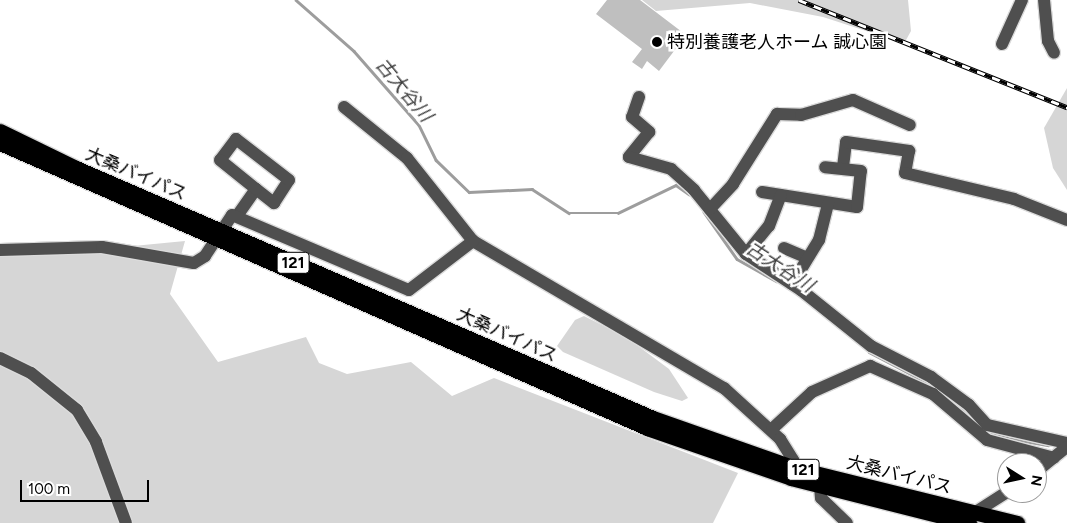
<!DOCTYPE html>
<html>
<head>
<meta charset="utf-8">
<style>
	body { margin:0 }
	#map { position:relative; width:1067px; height:523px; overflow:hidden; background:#fff; font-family:Figtree,"Noto Sans JP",sans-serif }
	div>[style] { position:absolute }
	.green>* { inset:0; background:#d6d6d6 }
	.stream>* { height:2.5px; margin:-1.25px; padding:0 1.25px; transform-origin:1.25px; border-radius:1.25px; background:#9d9d9d }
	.building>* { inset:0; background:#bfbfbf }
	.roads { filter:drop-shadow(1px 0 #dbdbdb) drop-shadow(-1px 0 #dbdbdb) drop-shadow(0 1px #dbdbdb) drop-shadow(0 -1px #dbdbdb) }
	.minor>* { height:12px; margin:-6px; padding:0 6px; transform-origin:6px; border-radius:6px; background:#4f4f4f }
	.highway>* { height:15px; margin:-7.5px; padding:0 7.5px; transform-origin:7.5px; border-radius:7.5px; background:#000 }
	.rail>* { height:4.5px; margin-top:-2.25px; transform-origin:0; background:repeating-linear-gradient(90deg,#fff 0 8px,#000 0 16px); box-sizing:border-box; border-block:1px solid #000 }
	.dots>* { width:14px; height:14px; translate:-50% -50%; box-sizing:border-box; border:2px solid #fff; border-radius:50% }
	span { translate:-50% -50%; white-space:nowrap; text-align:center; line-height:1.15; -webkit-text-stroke:5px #fff; paint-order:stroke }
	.shield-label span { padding:1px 4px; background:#fff; border:1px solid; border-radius:4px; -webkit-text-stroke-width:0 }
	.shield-label { font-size:16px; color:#000; font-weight:700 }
	.poi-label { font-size:18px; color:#000 }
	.left { translate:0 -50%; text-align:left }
	.street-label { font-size:18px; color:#000 }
	.water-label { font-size:19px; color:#3e3e3e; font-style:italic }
	.north { position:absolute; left:997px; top:453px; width:50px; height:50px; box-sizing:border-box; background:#fff; border:1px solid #999; border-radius:50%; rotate:100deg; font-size:14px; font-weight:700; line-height:20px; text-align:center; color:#000 }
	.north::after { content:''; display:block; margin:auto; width:18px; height:22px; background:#000; clip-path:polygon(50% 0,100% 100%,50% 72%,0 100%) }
	.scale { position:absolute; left:20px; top:480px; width:129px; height:22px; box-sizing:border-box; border:2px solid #000; border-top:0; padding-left:6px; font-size:15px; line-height:18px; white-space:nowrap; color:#000; -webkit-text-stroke:4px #fff; paint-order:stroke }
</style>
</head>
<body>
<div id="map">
	<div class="green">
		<div style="clip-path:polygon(642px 0,908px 0,911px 31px,906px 40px,897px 41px,823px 17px,750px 3px,656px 11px)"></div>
		<div style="clip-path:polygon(1067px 88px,1067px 190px,1053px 168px,1044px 128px)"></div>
		<div style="clip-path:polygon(185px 241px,170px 294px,218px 362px,306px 337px,319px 363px,347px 374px,411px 362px,452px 396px,494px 378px,738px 473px,713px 523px,0 523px,0 252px,24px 242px,71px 252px)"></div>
		<div style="clip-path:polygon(584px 316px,626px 337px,669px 369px,688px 398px,682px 401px,654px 392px,563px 352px,557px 346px,575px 320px)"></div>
	</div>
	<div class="stream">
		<div style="left:296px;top:0;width:77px;rotate:41.3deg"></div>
		<div style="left:354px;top:51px;width:98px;rotate:48.7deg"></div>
		<div style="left:419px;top:125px;width:39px;rotate:64deg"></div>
		<div style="left:436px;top:160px;width:46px;rotate:44.1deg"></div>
		<div style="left:469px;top:192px;width:63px;rotate:-2.7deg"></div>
		<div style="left:532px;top:189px;width:44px;rotate:33deg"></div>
		<div style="left:569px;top:213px;width:49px"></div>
		<div style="left:618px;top:213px;width:64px;rotate:-25.8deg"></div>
		<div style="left:676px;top:185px;width:16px;rotate:35deg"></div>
		<div style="left:704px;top:212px;width:57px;rotate:54.9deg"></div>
		<div style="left:737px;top:259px;width:45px;rotate:29.4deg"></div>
		<div style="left:869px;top:352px;width:69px;rotate:27.7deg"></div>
		<div style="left:953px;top:401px;width:23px;rotate:40deg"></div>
		<div style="left:984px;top:429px;width:25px;rotate:21deg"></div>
		<div style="left:1007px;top:438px;width:42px;rotate:9.7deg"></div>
	</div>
	<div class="building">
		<div style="clip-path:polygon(607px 0,640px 0,686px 35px,659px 71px,647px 61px,642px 69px,632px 62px,642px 49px,596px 14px)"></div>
	</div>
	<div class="roads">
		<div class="minor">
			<div style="left:1044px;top:0;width:41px;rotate:84.4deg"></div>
			<div style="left:1048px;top:41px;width:13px;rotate:63deg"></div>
			<div style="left:1002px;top:44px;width:48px;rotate:-65.6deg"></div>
			<div style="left:639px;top:97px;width:21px;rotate:109deg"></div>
			<div style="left:632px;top:117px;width:23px;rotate:41deg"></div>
			<div style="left:649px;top:132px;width:32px;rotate:129deg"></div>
			<div style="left:629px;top:157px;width:44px;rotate:15.9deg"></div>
			<div style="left:671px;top:169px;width:31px;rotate:42deg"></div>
			<div style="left:694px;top:190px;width:82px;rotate:50.9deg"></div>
			<div style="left:746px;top:254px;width:66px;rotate:33.2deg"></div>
			<div style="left:801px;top:290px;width:90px;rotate:38.7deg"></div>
			<div style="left:871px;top:346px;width:68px;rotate:27.3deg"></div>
			<div style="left:931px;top:377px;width:47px;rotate:36.4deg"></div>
			<div style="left:969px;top:405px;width:27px;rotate:48deg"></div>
			<div style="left:987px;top:425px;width:82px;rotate:12.7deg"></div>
			<div style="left:344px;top:107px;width:81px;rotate:39deg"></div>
			<div style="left:407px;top:158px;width:106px;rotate:51.5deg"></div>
			<div style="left:473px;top:241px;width:291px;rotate:30.4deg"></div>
			<div style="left:724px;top:388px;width:76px;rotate:42.3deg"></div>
			<div style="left:780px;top:439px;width:25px;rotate:58deg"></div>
			<div style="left:793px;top:460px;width:15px;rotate:94deg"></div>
			<div style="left:843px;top:167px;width:25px;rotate:-83deg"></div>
			<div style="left:846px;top:142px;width:64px;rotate:8.1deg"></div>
			<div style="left:909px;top:151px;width:22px;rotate:100deg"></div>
			<div style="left:905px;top:173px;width:112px;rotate:13.4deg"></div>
			<div style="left:1014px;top:199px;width:57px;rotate:21.6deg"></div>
			<div style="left:762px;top:192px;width:96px;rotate:9deg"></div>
			<div style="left:857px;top:207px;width:36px;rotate:-84deg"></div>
			<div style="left:861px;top:171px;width:36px;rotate:-174deg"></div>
			<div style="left:710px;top:209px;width:34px;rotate:-47deg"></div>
			<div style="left:733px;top:184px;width:83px;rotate:-57.8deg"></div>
			<div style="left:777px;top:114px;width:24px;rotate:2deg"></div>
			<div style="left:801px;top:115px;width:54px;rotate:-16.1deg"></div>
			<div style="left:853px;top:100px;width:62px;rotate:23.7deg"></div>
			<div style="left:237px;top:216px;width:33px;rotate:-55deg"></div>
			<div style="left:256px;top:189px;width:23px;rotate:38deg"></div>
			<div style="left:274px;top:203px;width:27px;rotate:-57deg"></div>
			<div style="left:289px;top:180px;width:67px;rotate:-142.3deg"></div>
			<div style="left:236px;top:139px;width:26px;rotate:127deg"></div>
			<div style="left:220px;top:160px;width:46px;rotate:38.9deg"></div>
			<div style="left:784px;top:248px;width:25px;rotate:23deg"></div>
			<div style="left:0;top:250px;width:102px;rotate:-1.7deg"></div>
			<div style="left:102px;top:247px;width:93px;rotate:9.9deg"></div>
			<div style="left:194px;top:263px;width:13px;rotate:-32deg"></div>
			<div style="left:205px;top:256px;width:49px;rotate:-56.6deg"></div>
			<div style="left:232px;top:215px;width:192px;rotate:23deg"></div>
			<div style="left:409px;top:290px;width:81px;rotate:-37.4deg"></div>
			<div style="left:746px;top:254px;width:36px;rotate:-51deg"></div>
			<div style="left:769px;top:226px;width:33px;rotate:-69deg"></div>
			<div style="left:792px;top:284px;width:52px;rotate:-58.5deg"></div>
			<div style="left:819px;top:240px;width:38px;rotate:-76deg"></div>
			<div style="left:0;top:358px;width:34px;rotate:26deg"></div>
			<div style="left:31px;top:373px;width:59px;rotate:38.8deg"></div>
			<div style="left:77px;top:410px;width:37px;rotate:59deg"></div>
			<div style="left:96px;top:442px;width:86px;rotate:69.7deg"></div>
			<div style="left:772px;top:429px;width:54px;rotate:-42.8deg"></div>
			<div style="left:812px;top:392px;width:64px;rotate:-24.1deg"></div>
			<div style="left:870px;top:366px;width:69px;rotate:24deg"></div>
			<div style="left:933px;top:394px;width:71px;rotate:40.4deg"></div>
			<div style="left:987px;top:440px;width:69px;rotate:15deg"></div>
			<div style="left:1037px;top:471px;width:38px;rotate:-39deg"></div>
			<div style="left:820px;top:487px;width:11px;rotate:85deg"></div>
			<div style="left:821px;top:498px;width:36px;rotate:44deg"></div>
			<div style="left:971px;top:515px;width:43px;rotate:-32.6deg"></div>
		</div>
		<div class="highway">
			<div style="left:0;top:131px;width:85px;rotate:26deg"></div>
			<div style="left:76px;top:168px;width:629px;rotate:23.43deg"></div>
			<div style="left:653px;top:418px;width:151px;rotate:19.4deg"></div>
			<div style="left:795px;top:468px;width:229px;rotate:13.9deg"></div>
			<div style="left:0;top:143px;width:707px;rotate:23.77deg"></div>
			<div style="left:647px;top:428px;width:152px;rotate:19.1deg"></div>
			<div style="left:791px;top:478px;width:184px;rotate:14.2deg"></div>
		</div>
	</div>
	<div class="rail">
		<div style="left:799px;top:0;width:289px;rotate:21.8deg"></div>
	</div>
	<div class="dots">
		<div style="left:657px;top:42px;background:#000"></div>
	</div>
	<div class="shield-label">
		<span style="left:293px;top:263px">121</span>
		<span style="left:803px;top:470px">121</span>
	</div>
	<div class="poi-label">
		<span class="left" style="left:667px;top:42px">特別養護老人ホーム 誠心園</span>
	</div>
	<div class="street-label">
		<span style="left:136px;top:174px;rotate:23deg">大桑バイパス</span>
		<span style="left:507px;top:335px;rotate:24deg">大桑バイパス</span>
		<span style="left:899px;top:475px;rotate:14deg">大桑バイパス</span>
	</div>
	<div class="water-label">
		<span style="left:404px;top:90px;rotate:50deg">古大谷川</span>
		<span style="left:780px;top:267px;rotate:33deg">古大谷川</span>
	</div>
	<div class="north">N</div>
	<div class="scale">100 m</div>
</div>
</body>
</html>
